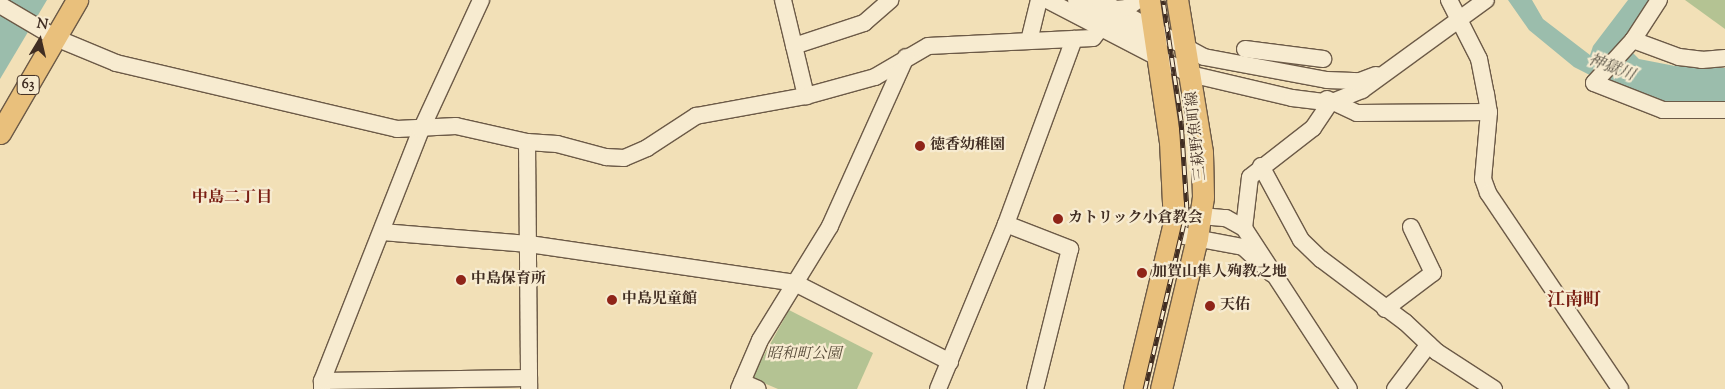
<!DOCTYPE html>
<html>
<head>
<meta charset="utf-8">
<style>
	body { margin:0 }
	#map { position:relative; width:1725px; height:389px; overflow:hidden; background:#f2e0b7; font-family:"Sorts Mill Goudy","Noto Serif JP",serif }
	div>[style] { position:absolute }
	.green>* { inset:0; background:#b4c393 }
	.water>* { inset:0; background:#9bbdac }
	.roads { filter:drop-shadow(1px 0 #6c5a47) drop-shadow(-1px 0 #6c5a47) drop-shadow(0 1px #6c5a47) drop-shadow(0 -1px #6c5a47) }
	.minor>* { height:16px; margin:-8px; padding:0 8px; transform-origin:8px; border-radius:8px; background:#f7ebd0 }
	.major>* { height:21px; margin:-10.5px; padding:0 10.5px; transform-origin:10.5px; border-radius:10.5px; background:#e9c07c }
	.rail>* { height:5px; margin-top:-2.5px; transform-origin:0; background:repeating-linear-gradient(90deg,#f7ebd0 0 9px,#402d22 0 18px); box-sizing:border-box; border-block:1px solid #402d22 }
	.dots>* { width:14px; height:14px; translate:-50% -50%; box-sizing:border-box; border:2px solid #f7ebd0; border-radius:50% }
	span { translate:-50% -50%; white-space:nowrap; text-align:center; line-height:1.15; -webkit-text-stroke:4.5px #f7ebd0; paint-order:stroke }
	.shield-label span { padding:1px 4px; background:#f7ebd0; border:1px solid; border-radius:4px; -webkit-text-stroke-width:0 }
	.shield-label { font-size:14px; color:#402d22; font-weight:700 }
	.street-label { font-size:15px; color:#402d22 }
	.poi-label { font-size:15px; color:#402d22; font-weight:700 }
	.left { translate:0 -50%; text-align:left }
	.park-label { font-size:15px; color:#574b39; font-style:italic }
	.water-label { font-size:16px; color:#575144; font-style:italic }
	.neighbourhood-label { font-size:16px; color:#7a1f14; font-weight:700 }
	.quarter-label { font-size:18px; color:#7a1f14; font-weight:700 }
	.north { position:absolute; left:15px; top:15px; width:50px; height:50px; -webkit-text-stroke:4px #f7ebd0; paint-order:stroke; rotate:9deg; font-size:14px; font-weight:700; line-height:20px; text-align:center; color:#402d22 }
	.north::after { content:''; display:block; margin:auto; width:18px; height:22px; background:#402d22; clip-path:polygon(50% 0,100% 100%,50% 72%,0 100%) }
</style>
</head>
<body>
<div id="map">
	<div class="green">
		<div style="clip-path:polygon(1685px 0,1725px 0,1725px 29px)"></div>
		<div style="clip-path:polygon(789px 310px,873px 353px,857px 389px,778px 389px,754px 379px,753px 375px)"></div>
	</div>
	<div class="water">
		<div style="clip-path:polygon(0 0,47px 0,0 79px)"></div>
		<div style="clip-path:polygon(1508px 0,1532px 0,1543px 19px,1590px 55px,1593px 46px,1628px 0,1653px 0,1625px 45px,1639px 59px,1675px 66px,1725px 68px,1725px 103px,1662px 101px,1629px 95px,1574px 67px,1529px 30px)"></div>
	</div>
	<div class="roads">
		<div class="minor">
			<div style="left:783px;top:0;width:99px;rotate:76.5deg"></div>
			<div style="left:1047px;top:0;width:161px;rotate:27.4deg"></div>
			<div style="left:1190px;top:74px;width:105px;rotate:13.2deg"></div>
			<div style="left:1292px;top:98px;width:38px;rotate:7deg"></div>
			<div style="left:1330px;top:103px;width:35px;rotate:-22deg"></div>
			<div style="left:1362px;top:90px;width:153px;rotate:-36deg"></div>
			<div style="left:1076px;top:0;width:84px;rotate:29.9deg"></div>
			<div style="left:1099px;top:0;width:119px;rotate:28.5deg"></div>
			<div style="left:1204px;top:57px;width:125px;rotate:10.6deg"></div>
			<div style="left:1327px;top:80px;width:33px;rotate:2deg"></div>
			<div style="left:1360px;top:81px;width:17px;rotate:-21deg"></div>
			<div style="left:1449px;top:0;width:66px;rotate:63deg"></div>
			<div style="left:1479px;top:59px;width:36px;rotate:79deg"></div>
			<div style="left:1486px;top:94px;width:18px;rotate:81deg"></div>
			<div style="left:1489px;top:112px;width:67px;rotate:95.1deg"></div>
			<div style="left:1483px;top:179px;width:15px;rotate:70deg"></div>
			<div style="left:1488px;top:193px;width:236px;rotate:56deg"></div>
			<div style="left:1659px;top:0;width:48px;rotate:123deg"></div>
			<div style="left:1633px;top:40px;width:58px;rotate:132.2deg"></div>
			<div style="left:1594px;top:83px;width:74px;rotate:21.4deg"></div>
			<div style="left:1663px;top:110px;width:62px"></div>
			<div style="left:0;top:5px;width:65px;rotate:30.5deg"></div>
			<div style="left:56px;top:38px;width:65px;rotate:22.6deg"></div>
			<div style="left:116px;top:63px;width:289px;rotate:13.2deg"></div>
			<div style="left:397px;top:129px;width:59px;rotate:-2.9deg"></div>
			<div style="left:456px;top:126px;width:73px;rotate:12.7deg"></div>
			<div style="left:527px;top:142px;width:30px;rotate:4deg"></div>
			<div style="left:557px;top:144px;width:51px;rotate:14.9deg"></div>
			<div style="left:606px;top:157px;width:18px;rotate:3deg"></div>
			<div style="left:624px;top:158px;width:25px;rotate:-23deg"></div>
			<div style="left:647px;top:148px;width:59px;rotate:-33.1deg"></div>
			<div style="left:696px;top:116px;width:112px;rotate:-10.3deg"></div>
			<div style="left:806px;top:96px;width:72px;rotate:-15.4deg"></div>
			<div style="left:875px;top:77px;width:61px;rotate:-30.3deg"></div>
			<div style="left:928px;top:46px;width:165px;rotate:-2.8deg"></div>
			<div style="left:1093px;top:38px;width:11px;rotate:-52deg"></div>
			<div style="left:1116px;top:9px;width:11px;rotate:-5deg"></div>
			<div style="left:1127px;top:8px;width:14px;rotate:-36deg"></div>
			<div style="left:1633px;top:40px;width:49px;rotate:20.3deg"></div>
			<div style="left:1679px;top:57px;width:23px;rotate:7deg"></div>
			<div style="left:1702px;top:60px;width:23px;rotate:-5deg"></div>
			<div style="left:1029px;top:41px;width:42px;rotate:-76.3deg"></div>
			<div style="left:794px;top:46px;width:74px;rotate:-18.2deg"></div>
			<div style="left:864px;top:23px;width:35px;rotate:-41deg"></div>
			<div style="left:1245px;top:49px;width:79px;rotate:7.3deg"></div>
			<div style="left:1327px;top:99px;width:33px;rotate:25deg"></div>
			<div style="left:1357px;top:113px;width:132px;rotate:-0.4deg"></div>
			<div style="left:527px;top:142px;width:247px;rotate:89.5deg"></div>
			<div style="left:1261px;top:166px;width:84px;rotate:61.6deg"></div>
			<div style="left:1301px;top:240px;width:28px;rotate:44deg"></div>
			<div style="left:1321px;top:259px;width:105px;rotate:36.9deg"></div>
			<div style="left:1405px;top:322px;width:44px;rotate:43.2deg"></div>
			<div style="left:1437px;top:352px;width:68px;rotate:33deg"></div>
			<div style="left:1006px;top:224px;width:69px;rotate:21.3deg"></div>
			<div style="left:1070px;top:249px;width:144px;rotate:104deg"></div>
			<div style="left:1244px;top:228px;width:51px;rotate:-83.3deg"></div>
			<div style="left:1250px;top:177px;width:80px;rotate:-37.9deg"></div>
			<div style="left:1313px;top:128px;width:30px;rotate:-56deg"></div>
			<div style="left:382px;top:232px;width:147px;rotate:4.7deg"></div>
			<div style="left:529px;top:244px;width:269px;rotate:8.3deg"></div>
			<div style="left:795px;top:283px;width:174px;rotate:27deg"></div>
			<div style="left:1272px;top:274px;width:40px;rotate:-137deg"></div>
			<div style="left:1243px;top:247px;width:59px;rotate:-169.3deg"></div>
			<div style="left:1185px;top:236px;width:11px;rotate:-146deg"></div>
			<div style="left:1176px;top:230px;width:7px;rotate:-106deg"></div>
			<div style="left:1174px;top:223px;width:11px;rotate:-34deg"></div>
			<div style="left:1183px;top:217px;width:18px;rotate:-3deg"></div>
			<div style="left:1201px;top:216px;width:25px;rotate:5deg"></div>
			<div style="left:1226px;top:218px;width:21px;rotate:29deg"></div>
			<div style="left:1244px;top:228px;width:192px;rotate:56.9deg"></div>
			<div style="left:1385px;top:309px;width:60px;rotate:-36.9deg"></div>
			<div style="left:1433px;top:273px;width:51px;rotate:-115.6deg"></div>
			<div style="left:322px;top:381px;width:207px;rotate:-0.8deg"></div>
			<div style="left:742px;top:382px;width:17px;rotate:24deg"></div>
			<div style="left:322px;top:389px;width:8px;rotate:-90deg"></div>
			<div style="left:322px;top:381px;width:270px;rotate:-68.5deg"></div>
			<div style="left:421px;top:130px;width:143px;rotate:-65.2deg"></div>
			<div style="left:739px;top:389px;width:53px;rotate:-66.8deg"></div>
			<div style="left:760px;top:340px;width:134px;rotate:-58.4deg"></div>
			<div style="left:830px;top:226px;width:185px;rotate:-65.8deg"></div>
			<div style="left:938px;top:389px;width:178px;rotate:-67.6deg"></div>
			<div style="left:1006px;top:224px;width:197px;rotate:-69.8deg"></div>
			<div style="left:1395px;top:389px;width:56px;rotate:-52.9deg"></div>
		</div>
		<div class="major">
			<div style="left:0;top:133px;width:154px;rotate:-59.9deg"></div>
			<div style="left:1134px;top:389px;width:171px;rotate:-76.5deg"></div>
			<div style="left:1174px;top:223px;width:81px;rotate:-92.8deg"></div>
			<div style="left:1170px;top:142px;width:144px;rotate:-98.4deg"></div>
			<div style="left:1161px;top:389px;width:155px;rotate:-76.6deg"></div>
			<div style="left:1197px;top:238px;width:41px;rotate:-81.7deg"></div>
			<div style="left:1203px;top:197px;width:45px;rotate:-91.3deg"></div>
			<div style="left:1202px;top:152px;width:154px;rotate:-99.3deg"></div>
		</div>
	</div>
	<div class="rail">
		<div style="left:1145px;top:389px;width:184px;rotate:-76.8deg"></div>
		<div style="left:1187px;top:210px;width:90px;rotate:-93.8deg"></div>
		<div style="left:1181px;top:120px;width:121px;rotate:-98.5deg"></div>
	</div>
	<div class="dots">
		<div style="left:920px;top:146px;background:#8f2418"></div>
		<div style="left:1058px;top:219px;background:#8f2418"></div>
		<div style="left:1142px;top:273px;background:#8f2418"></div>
		<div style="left:461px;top:280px;background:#8f2418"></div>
		<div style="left:612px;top:300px;background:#8f2418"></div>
		<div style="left:1210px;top:306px;background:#8f2418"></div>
	</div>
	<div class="shield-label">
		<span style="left:28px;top:85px">63</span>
	</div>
	<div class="street-label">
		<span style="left:1197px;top:136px;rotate:-96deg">三萩野魚町線</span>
	</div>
	<div class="poi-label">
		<span class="left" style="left:930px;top:146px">徳香幼稚園</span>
		<span class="left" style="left:1068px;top:219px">カトリック小倉教会</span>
		<span class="left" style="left:1152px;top:273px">加賀山隼人殉教之地</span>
		<span class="left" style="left:471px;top:280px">中島保育所</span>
		<span class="left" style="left:622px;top:300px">中島児童館</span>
		<span class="left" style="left:1220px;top:306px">天佑</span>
	</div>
	<div class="park-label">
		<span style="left:804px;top:355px">昭和町公園</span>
	</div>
	<div class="water-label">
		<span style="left:1611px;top:69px;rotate:21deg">神獄川</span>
	</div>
	<div class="neighbourhood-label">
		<span style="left:232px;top:199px">中島二丁目</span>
	</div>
	<div class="quarter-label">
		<span style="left:1574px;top:301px">江南町</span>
	</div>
	<div class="north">N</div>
</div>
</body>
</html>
